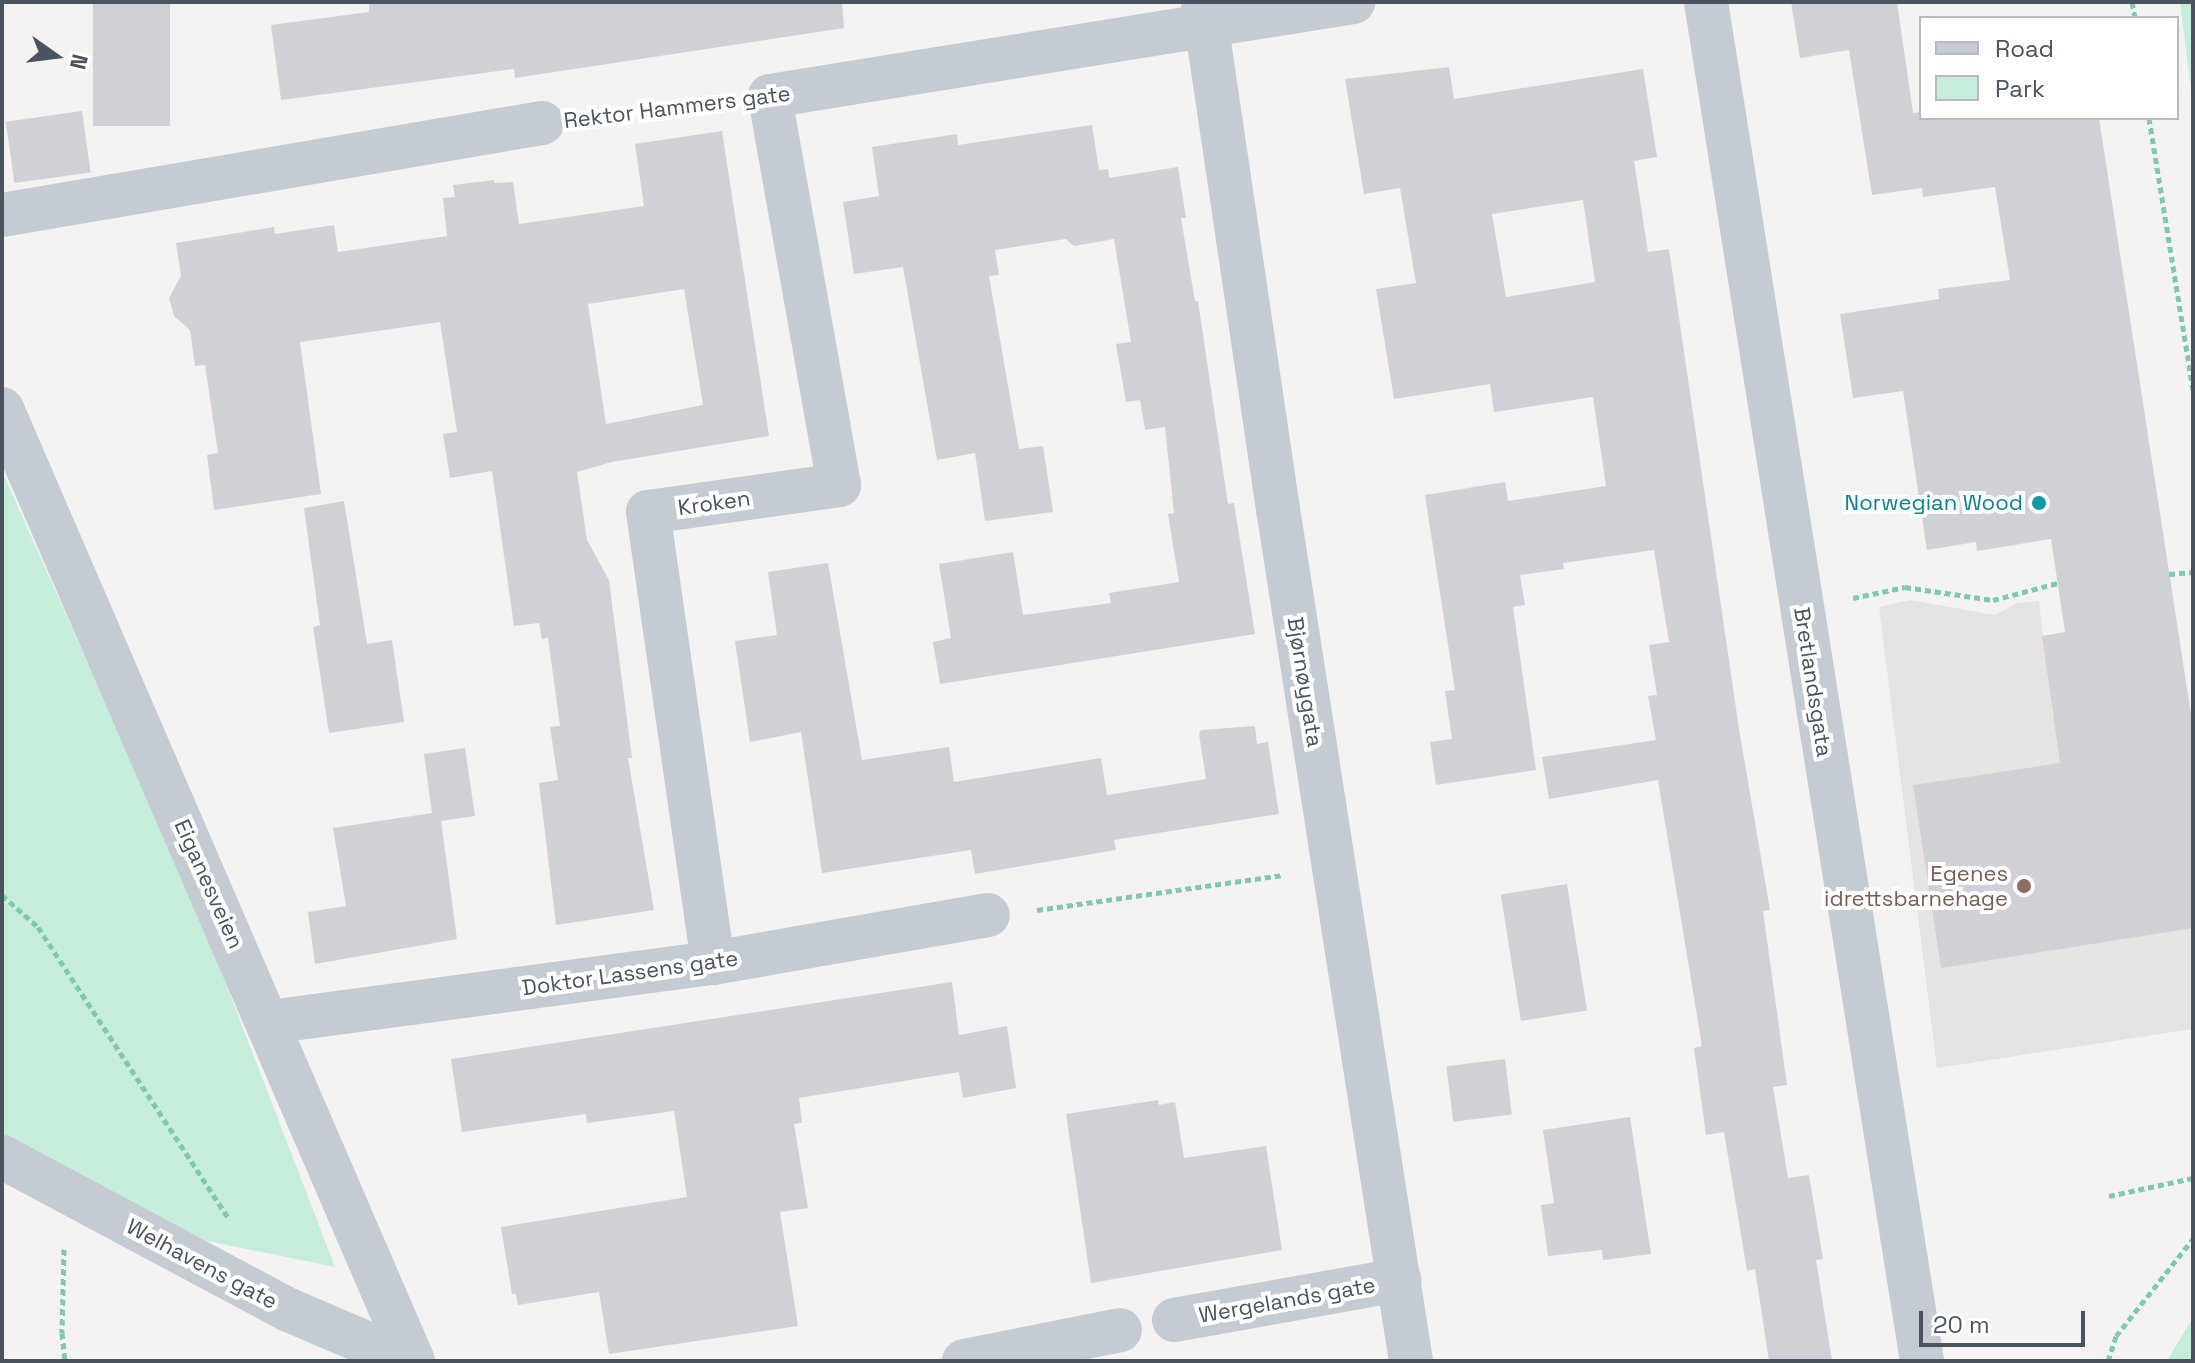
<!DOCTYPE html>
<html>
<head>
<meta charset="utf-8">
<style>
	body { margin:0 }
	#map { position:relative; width:2195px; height:1363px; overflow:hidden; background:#f4f3f2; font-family:"Space Grotesk",sans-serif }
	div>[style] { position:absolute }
	.education>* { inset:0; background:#e5e4e3 }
	.green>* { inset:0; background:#c6edda }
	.building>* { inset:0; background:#d0d1d6; transform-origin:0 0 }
	.path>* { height:5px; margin-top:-2.5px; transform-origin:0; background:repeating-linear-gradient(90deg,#80c9af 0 6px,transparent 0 10px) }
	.minor>* { height:44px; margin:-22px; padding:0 22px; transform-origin:22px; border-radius:22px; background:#c4cbd2 }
	.dots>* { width:22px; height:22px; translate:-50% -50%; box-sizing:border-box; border:4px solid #fff; border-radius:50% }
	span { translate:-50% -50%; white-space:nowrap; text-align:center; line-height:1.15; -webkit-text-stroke:8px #fff; paint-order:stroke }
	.street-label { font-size:22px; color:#4b535e }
	.culture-label { font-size:22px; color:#0d838f }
	.right { translate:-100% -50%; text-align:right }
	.education-label { font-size:22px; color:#785e54 }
	.frame { position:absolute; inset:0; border:4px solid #4b535e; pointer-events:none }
	.legend { position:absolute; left:1919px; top:16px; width:260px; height:104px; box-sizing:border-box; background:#fff; border:2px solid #b7babf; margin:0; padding:10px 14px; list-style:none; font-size:24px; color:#4b535e }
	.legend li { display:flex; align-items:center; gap:16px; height:40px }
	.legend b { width:40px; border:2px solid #b7babf }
	.north { position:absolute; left:16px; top:16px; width:80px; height:80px; -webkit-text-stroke:6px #fff; paint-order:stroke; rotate:104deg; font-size:22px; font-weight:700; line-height:32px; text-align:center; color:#4b535e }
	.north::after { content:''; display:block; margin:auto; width:28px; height:36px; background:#4b535e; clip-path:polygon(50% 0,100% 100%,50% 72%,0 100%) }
	.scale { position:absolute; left:1919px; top:1311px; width:166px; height:36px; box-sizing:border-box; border:4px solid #4b535e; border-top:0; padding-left:10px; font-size:24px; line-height:28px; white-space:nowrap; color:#4b535e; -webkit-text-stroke:6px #fff; paint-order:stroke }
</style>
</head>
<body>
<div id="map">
	<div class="education">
		<div style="clip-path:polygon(1910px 600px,1995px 615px,2017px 603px,2039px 601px,2053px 718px,2193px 928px,2193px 1029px,1937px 1068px,1879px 607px)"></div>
	</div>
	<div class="green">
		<div style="clip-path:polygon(2180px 2px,2193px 2px,2193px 107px)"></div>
		<div style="clip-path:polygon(2px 471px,198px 911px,335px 1267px,183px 1236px,2px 1138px)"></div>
		<div style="clip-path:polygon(2193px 1318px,2193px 1361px,2167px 1361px,2190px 1322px)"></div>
	</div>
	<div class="building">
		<div style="left:93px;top:2px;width:77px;height:124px"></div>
		<div style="clip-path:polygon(369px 2px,842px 2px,844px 28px,515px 78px,514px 69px,281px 100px,271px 25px,369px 12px)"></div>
		<div style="clip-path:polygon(1791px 2px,1897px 2px,1913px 113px,1921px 112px,1921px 118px,2099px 118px,2193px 727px,2193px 928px,1941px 968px,1913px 785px,2060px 763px,2042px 636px,2065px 632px,2051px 539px,1977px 551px,1976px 542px,1927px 550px,1903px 391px,1853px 398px,1840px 314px,1939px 299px,1938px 289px,2010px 280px,1995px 187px,1923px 197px,1922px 188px,1872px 195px,1849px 50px,1800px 58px)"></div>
		<div style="clip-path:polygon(evenodd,1449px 67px,1454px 99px,1643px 69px,1657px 157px,1634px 161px,1648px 252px,1669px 249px,1739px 729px,1770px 910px,1763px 911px,1787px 1085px,1773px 1087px,1788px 1178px,1809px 1175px,1823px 1259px,1816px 1260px,1832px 1361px,1769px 1361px,1755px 1269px,1747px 1271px,1724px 1132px,1706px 1135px,1694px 1048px,1702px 1046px,1658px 780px,1549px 799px,1542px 757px,1656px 740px,1648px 696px,1657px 695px,1649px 645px,1669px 642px,1654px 550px,1563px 563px,1564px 569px,1520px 575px,1525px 605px,1513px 607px,1536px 770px,1436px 785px,1430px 742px,1452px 739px,1445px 691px,1455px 690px,1425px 495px,1505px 482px,1508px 501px,1606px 486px,1593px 397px,1494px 412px,1490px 384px,1394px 399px,1376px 289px,1416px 283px,1400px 188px,1364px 194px,1345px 79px,1449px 67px,1583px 200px,1595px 282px,1506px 297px,1492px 214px,1583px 200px)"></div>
		<div style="left:82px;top:111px;width:62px;height:77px;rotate:82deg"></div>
		<div style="clip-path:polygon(1092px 125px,1099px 170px,1108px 169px,1109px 178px,1178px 167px,1186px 218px,1181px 218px,1195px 301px,1198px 301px,1228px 504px,1234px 503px,1255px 634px,940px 684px,933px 642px,951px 638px,939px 564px,1013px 552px,1023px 615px,1111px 603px,1109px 593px,1179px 582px,1168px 514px,1174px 513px,1165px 427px,1145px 430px,1140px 400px,1126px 402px,1116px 344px,1131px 342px,1114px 239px,1074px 246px,1066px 239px,995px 250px,999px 275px,989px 276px,1019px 449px,1043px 446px,1053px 512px,985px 521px,975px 453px,937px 460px,903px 267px,854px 274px,843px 202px,879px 196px,872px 147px,957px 134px,958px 145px)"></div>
		<div style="clip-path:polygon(evenodd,722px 131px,769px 436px,612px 462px,577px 472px,587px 540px,609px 580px,632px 758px,628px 758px,654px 910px,556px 925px,539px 783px,558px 780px,550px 727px,560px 726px,548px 638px,542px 639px,539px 623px,514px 626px,492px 471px,450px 478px,443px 434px,457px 432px,440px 322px,300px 342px,321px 494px,214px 510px,207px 455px,218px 453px,205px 365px,195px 366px,190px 330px,174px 316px,169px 298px,181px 276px,176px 243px,274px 227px,275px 234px,334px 225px,338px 252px,447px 236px,443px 198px,455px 197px,453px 185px,494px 180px,495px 183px,513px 182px,519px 224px,644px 206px,635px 144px,722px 131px,684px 289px,703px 405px,606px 424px,588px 304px,684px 289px)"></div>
		<div style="clip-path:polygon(344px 501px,367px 644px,392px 640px,404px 722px,329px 733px,313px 627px,320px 625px,304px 508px)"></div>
		<div style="clip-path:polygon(828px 563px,862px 760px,949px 747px,954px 782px,1101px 758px,1107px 795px,1206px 779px,1199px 734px,1201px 730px,1255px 726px,1257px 744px,1268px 742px,1279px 814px,1114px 840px,1116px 850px,975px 874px,971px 850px,822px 873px,801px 732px,750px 742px,735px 641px,777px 635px,768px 572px)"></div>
		<div style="clip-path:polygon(465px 748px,475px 816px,441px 821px,457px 939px,315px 964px,308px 912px,346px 906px,333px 828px,432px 813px,424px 754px)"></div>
		<div style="left:1567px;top:884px;width:128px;height:67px;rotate:81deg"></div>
		<div style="clip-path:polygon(952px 982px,959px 1035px,1007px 1026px,1016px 1088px,963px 1098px,959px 1072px,799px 1098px,802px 1123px,794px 1124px,808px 1208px,780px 1212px,798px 1326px,609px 1354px,599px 1292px,518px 1305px,516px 1294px,512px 1294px,501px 1227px,687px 1197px,674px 1111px,587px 1123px,586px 1114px,462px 1132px,451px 1059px)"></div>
		<div style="left:1505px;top:1059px;width:56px;height:59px;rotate:83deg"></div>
		<div style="clip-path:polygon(1158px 1100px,1159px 1105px,1175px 1102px,1184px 1158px,1266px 1146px,1282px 1250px,1091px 1283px,1066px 1114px)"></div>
		<div style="clip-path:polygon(1630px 1117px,1651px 1254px,1603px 1260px,1602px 1250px,1548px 1256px,1541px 1205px,1554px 1203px,1543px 1130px)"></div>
	</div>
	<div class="path">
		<div style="left:2132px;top:2px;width:16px;rotate:79deg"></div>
		<div style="left:589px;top:117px;width:133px;rotate:-8.2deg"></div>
		<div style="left:2149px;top:118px;width:277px;rotate:80.8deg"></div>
		<div style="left:2169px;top:574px;width:24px;rotate:-5deg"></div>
		<div style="left:1853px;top:598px;width:53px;rotate:-11.9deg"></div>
		<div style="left:1905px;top:587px;width:89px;rotate:8.4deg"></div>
		<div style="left:1993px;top:600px;width:67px;rotate:-14.7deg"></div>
		<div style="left:2px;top:895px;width:48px;rotate:41.6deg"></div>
		<div style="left:38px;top:927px;width:349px;rotate:56.8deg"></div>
		<div style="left:1037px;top:910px;width:249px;rotate:-8.1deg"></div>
		<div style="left:2109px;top:1196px;width:86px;rotate:-12.1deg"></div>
		<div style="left:64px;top:1249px;width:84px;rotate:91.4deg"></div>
		<div style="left:62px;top:1333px;width:28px;rotate:84deg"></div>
		<div style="left:2108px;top:1361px;width:26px;rotate:-72deg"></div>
		<div style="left:2116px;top:1336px;width:124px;rotate:-51.6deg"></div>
	</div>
	<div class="minor">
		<div style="left:1203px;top:2px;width:513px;rotate:81.59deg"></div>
		<div style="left:1278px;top:509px;width:862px;rotate:81.13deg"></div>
		<div style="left:1706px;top:2px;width:1376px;rotate:80.97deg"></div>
		<div style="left:2px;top:215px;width:548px;rotate:-9.67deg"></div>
		<div style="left:2px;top:409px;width:1037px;rotate:66.65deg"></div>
		<div style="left:713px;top:963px;width:456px;rotate:-98.2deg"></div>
		<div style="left:648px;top:512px;width:193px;rotate:-8deg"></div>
		<div style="left:839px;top:485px;width:395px;rotate:-100.1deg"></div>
		<div style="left:770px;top:96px;width:591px;rotate:-9.16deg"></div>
		<div style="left:269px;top:1022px;width:448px;rotate:-7.6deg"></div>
		<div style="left:713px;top:963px;width:279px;rotate:-9.9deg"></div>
		<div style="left:2px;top:1157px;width:325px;rotate:28.1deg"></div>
		<div style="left:289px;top:1310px;width:129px;rotate:23.2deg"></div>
		<div style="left:1174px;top:1320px;width:229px;rotate:-10.1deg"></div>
		<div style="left:964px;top:1361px;width:159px;rotate:-11.2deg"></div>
	</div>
	<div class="dots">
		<div style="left:2039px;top:503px;background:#0f9aa8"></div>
		<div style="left:2024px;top:886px;background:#8d6e63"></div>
	</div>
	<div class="street-label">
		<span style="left:677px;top:107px;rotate:-7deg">Rektor Hammers gate</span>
		<span style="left:714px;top:503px;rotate:-8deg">Kroken</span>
		<span style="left:1305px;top:682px;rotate:81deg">Bjørnøygata</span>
		<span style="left:1813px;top:682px;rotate:81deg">Bretlandsgata</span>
		<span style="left:209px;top:884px;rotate:66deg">Eiganesveien</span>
		<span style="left:630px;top:973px;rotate:-8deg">Doktor Lassens gate</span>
		<span style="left:202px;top:1264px;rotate:28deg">Welhavens gate</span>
		<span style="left:1287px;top:1300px;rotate:-10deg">Wergelands gate</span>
	</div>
	<div class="culture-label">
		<span class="right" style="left:2023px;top:503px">Norwegian Wood</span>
	</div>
	<div class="education-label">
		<span class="right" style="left:2008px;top:886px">Egenes<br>idrettsbarnehage</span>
	</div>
	<div class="frame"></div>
	<ul class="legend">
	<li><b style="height:10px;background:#c4cbd2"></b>Road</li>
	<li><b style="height:22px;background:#c6edda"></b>Park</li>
	</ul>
	<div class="north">N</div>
	<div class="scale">20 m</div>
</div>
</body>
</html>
